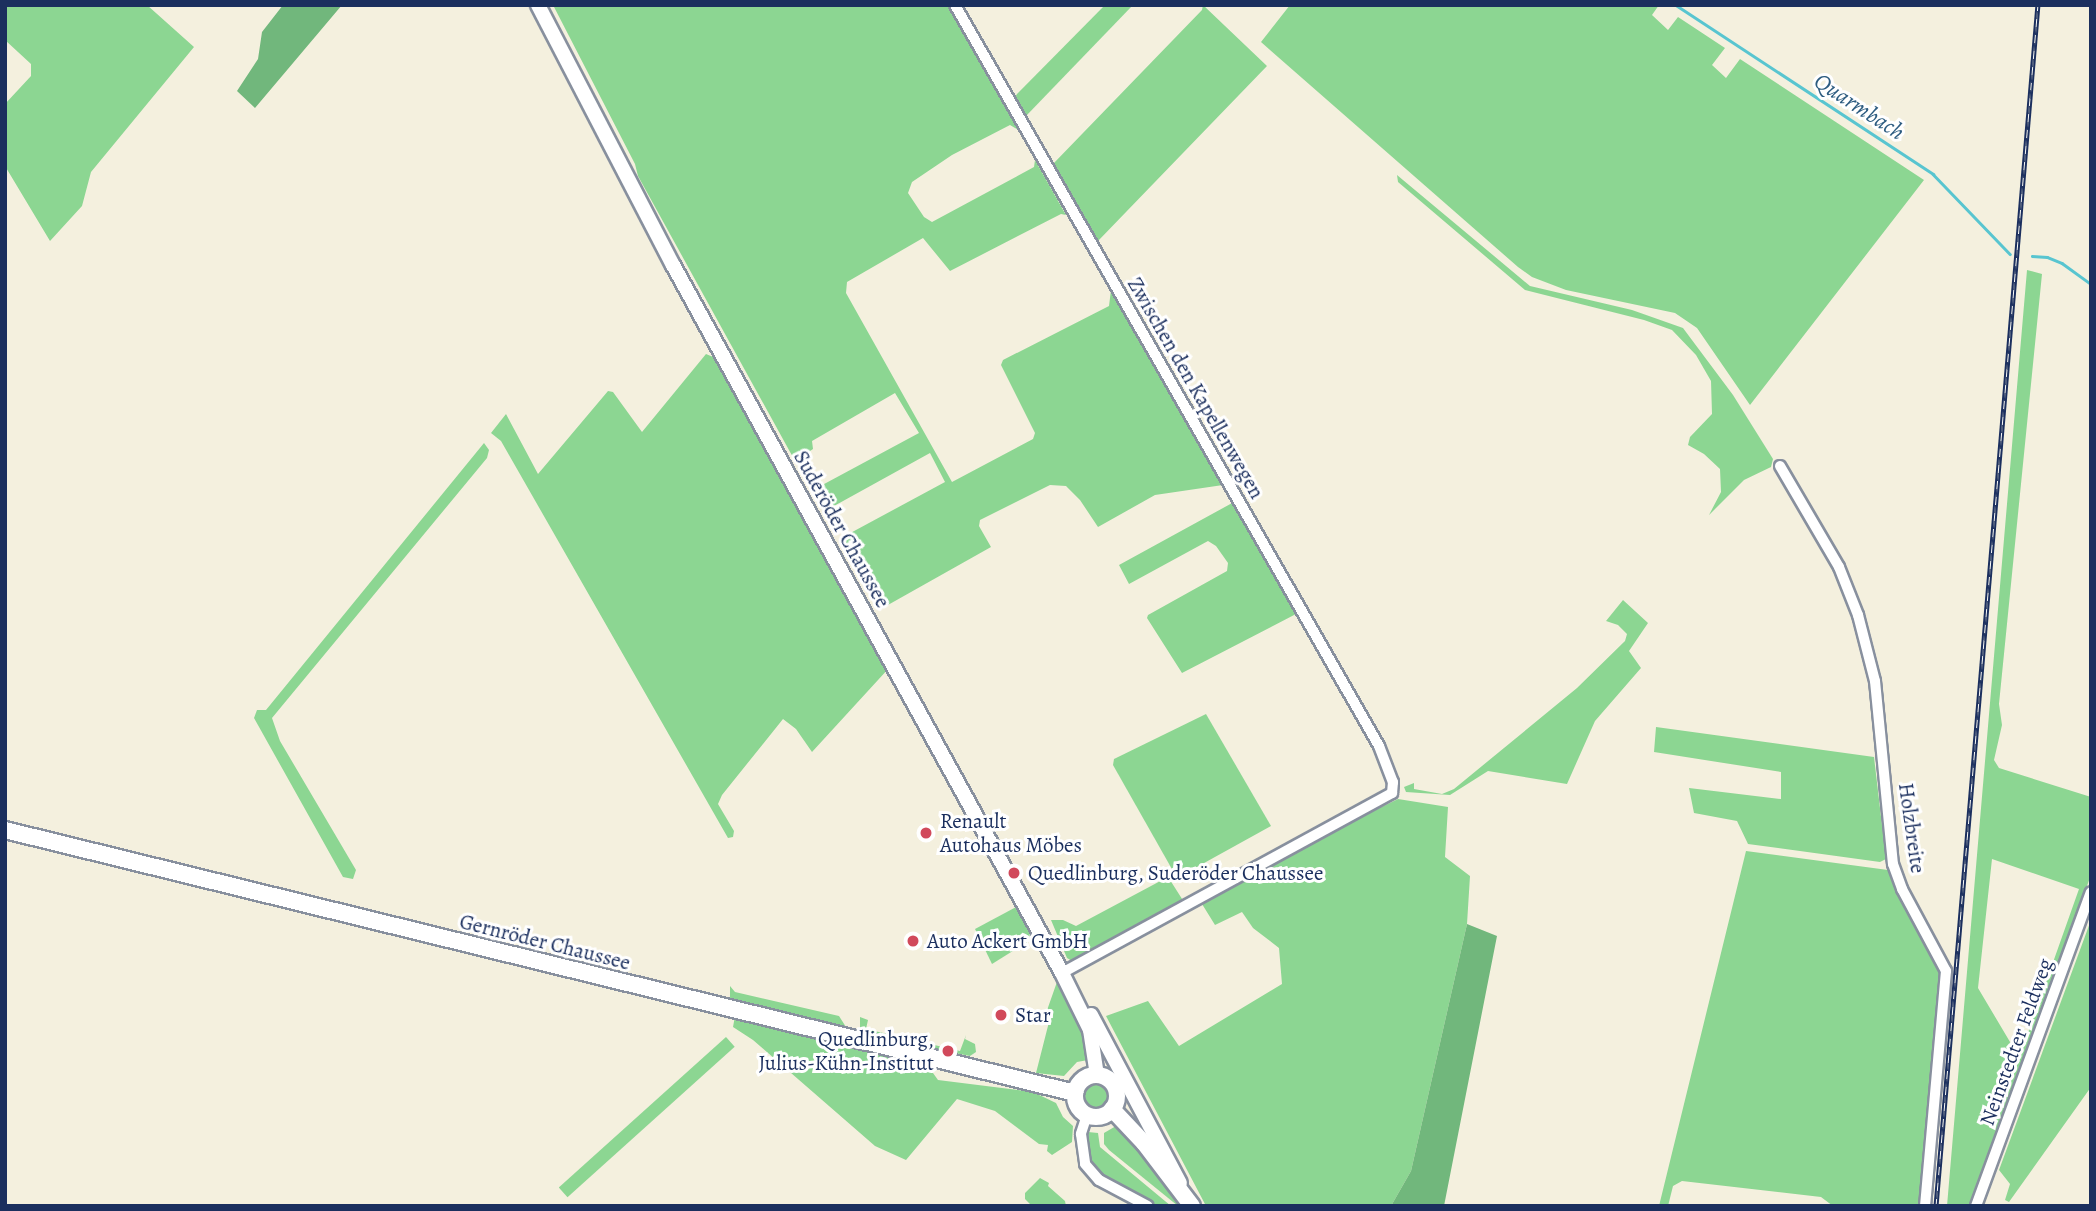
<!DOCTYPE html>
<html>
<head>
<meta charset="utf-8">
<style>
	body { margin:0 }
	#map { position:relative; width:2096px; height:1211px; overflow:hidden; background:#f4f0de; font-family:Alegreya,serif }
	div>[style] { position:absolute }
	.green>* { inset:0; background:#8cd692; transform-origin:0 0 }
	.round { border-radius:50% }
	.forest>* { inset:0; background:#71b77c }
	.stream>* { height:2.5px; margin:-1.25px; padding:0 1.25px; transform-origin:1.25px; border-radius:1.25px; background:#58c5d0 }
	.roads { filter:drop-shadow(2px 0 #88909e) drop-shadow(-2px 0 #88909e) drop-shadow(0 2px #88909e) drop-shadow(0 -2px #88909e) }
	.minor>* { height:10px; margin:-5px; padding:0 5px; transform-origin:5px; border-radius:5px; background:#fff }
	.tertiary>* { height:14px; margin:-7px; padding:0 7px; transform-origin:7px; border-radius:7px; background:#fff }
	.secondary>* { height:16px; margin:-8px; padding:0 8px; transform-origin:8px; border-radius:8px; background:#fff }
	.secondary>.ring { margin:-8px; padding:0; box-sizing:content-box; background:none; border:16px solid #fff; border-radius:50% }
	.rail>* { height:5px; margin-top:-2.5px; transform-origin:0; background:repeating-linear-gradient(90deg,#fff 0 8px,#1b2f5e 0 16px); box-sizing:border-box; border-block:2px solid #1b2f5e }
	.dots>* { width:19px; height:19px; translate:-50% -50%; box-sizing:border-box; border:4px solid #fff; border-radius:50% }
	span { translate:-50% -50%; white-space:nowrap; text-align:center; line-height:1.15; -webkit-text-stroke:6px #fff; paint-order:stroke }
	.street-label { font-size:21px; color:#1b2f5e }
	.poi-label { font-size:21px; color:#1b2f5e }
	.left { translate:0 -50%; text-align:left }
	.right { translate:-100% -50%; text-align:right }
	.water-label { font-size:23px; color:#2d5c80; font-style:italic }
	.frame { position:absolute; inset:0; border:7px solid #1b2f5e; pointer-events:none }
</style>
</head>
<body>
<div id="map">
	<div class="green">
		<div style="clip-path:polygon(5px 5px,147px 5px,194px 47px,91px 172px,82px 206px,50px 241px,5px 166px,5px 104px,31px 76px,31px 64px,5px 40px)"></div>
		<div style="clip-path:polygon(553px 5px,948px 5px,1020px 131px,1010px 125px,952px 155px,912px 182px,908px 193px,924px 217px,932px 222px,1034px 167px,1035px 160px,1066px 215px,1061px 214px,950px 271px,923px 238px,847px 282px,846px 293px,952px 482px,1033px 439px,1035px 433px,1001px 365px,1003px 360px,1109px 306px,1111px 290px,1223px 485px,1155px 495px,1098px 527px,1080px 500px,1066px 486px,1050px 485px,980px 520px,979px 526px,991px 547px,879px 610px,840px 543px,843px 537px,945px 482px,930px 453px,825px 511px,813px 490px,919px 433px,895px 393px,812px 441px,813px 449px,795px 461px,638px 176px,635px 164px)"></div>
		<div style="clip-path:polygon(1105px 5px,1133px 5px,1026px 116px,1014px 99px,1017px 94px)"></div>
		<div style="clip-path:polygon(1203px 5px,1267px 66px,1098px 241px,1093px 240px,1048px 163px,1053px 164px,1202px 10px)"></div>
		<div style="clip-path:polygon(1290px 5px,1659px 5px,1652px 15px,1668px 30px,1678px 17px,1725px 48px,1712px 65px,1726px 78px,1740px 59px,1924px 180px,1750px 405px,1697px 328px,1675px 313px,1566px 290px,1532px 277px,1518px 267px,1261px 42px)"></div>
		<div style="clip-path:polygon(1397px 175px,1530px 286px,1632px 310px,1683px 328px,1733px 395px,1773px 459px,1771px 467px,1744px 480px,1709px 515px,1721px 492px,1720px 469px,1704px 454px,1688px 445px,1690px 437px,1712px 414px,1711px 381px,1696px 355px,1672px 330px,1644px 320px,1525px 290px,1398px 182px)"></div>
		<div style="clip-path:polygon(evenodd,2027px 270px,2042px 274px,1999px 704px,2002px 725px,1994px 760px,1999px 768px,2091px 797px,2091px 875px,1969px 1206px,1947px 1206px,2027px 270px,1992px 859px,2079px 889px,2023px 1047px,2013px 1047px,1978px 988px,1992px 859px)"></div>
		<div style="clip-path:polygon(706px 354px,718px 359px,889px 668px,812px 752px,796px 729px,783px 719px,722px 795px,718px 804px,734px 831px,733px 837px,728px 838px,501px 441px,491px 433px,506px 414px,538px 474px,608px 391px,613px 392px,642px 432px)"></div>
		<div style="clip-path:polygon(484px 443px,489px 450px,487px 458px,272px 718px,280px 741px,356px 870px,353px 879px,343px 877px,254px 718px,257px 710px,266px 710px)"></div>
		<div style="clip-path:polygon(1234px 502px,1296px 614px,1182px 673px,1147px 618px,1148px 615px,1227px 571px,1228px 563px,1216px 546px,1208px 541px,1129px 584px,1119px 565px)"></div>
		<div style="clip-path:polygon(1623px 600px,1648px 623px,1629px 651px,1641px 668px,1595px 721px,1567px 784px,1488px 771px,1450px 795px,1406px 792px,1404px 787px,1414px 783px,1414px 789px,1442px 794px,1454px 789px,1577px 688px,1625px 641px,1627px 634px,1618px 625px,1606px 621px)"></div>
		<div style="clip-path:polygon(1206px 714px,1271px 826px,1177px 878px,1113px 765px,1114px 759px)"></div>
		<div style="clip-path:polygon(1656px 727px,1874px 757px,1886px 859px,1880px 862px,1748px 844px,1737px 821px,1694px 813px,1689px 788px,1781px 799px,1781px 772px,1654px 752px)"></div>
		<div style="clip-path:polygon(1398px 799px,1448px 807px,1445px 857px,1470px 876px,1467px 924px,1411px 1171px,1391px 1206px,1206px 1206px,1106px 1016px,1148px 1001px,1179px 1046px,1282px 984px,1279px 948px,1253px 928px,1242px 912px,1215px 925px,1202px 904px,1312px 841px)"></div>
		<div style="clip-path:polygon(1746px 851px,1888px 870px,1934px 954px,1941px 979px,1920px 1206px,1833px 1206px,1821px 1197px,1682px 1181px,1673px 1186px,1668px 1206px,1659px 1206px)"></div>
		<div style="clip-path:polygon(1166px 878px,1170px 880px,1184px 902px,1072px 961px,1067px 958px,1051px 920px,1063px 920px,1076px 926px)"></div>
		<div style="clip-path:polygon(1018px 906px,1030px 931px,1029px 941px,992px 964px,975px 929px)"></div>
		<div style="clip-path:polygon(2091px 920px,2091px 1087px,2009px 1202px,2005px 1200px,2010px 1184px,1999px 1170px)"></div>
		<div style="clip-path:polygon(1058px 979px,1078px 1017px,1088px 1046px,1088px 1060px,1077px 1062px,1064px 1076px,1036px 1073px,1050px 1018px,1045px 1016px)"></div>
		<div style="clip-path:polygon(730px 986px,735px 992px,839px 1016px,846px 1027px,735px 1003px,730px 1000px)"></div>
		<div style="clip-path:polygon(735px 1016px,899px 1056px,933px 1073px,938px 1080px,1033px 1092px,1056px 1103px,1063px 1117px,1073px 1126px,1072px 1142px,1052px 1155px,1047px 1151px,1048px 1145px,1039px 1144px,995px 1111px,957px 1099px,906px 1160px,875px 1146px,753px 1040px,733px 1027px)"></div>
		<div style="clip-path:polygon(860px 1017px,868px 1020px,866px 1029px,960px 1051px,966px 1035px,965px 1039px,975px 1044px,976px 1052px,970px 1056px,866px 1036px,860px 1030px)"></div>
		<div style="left:726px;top:1037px;width:13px;height:225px;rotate:48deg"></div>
		<div class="round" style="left:1082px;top:1083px;width:26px;height:26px"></div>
		<div style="clip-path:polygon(1116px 1126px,1125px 1132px,1184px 1206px,1178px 1206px,1109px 1150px,1104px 1144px,1104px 1133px)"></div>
		<div style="clip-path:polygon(1088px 1132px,1098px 1133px,1100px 1147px,1171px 1206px,1154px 1206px,1099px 1174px,1089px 1162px)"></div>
		<div style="clip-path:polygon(1040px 1178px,1049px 1183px,1048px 1186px,1065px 1201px,1066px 1206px,1032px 1206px,1025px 1199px,1025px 1193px)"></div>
	</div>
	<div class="forest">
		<div style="clip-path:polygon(283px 5px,342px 5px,255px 108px,237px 91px,258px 59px,262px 32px)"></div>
		<div style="clip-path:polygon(1467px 924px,1497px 936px,1444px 1206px,1391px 1206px,1411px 1171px)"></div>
	</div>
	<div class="stream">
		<div style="left:1676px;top:5px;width:308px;rotate:33.3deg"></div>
		<div style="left:1933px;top:174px;width:111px;rotate:46.1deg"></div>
		<div style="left:2032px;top:256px;width:15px;rotate:4deg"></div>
		<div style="left:2047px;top:257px;width:16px;rotate:22deg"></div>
		<div style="left:2062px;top:263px;width:36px;rotate:36deg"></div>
	</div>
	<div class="roads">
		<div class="minor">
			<div style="left:955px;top:5px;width:854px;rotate:60.22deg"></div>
			<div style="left:1379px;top:746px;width:39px;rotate:69deg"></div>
			<div style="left:1393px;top:782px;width:11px;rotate:95deg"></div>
			<div style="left:1392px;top:793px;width:376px;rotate:151.4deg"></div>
			<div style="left:1780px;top:466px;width:117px;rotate:59.7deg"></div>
			<div style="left:1839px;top:567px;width:52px;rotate:68.4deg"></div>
			<div style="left:1858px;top:615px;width:68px;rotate:75.6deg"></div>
			<div style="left:1875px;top:681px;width:184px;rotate:84.4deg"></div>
			<div style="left:1893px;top:864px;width:27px;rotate:70deg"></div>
			<div style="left:1902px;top:889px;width:93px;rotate:61.8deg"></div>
			<div style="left:1946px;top:971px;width:236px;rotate:95.1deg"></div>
			<div style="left:1087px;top:1115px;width:20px;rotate:108deg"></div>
			<div style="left:1081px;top:1134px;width:30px;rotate:82deg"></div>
			<div style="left:1085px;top:1164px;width:21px;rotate:49deg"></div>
			<div style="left:1099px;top:1180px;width:55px;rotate:28deg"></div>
			<div style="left:1976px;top:1206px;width:334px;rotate:-69.9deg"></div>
		</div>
		<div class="tertiary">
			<div style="left:538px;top:5px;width:293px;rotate:62.6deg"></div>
			<div style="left:673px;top:265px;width:808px;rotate:61.21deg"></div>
			<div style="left:1062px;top:973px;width:64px;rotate:63.8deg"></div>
			<div style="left:1090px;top:1030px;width:46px;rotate:81.2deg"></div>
			<div style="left:1091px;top:1015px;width:190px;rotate:62.1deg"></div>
		</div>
		<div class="secondary">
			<div style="left:5px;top:830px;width:1102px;rotate:13.81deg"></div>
			<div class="ring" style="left:1075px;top:1075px;width:26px;height:26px"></div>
			<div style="left:1112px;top:1109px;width:47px;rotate:46.7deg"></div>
			<div style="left:1144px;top:1143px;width:79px;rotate:52.7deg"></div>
		</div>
	</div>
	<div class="rail">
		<div style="left:1936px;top:1206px;width:1205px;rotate:-85.15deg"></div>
	</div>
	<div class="dots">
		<div style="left:926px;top:833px;background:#d1495b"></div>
		<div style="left:1014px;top:873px;background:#d1495b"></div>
		<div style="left:913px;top:941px;background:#d1495b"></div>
		<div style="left:1001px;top:1015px;background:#d1495b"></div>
		<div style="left:948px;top:1051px;background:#d1495b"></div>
	</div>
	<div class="street-label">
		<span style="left:1196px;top:388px;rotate:60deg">Zwischen den Kapellenwegen</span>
		<span style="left:842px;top:529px;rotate:61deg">Suderöder Chaussee</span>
		<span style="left:1912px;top:828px;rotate:82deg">Holzbreite</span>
		<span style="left:545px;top:942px;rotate:14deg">Gernröder Chaussee</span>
		<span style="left:2016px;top:1042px;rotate:-70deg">Neinstedter Feldweg</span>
	</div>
	<div class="poi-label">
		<span class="left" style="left:940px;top:833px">Renault<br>Autohaus Möbes</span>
		<span class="left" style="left:1028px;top:873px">Quedlinburg, Suderöder Chaussee</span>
		<span class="left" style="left:927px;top:941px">Auto Ackert GmbH</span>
		<span class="left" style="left:1015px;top:1015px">Star</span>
		<span class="right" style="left:934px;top:1051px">Quedlinburg,<br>Julius-Kühn-Institut</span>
	</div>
	<div class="water-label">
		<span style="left:1859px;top:107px;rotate:33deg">Quarmbach</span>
	</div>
	<div class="frame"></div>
</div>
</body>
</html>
